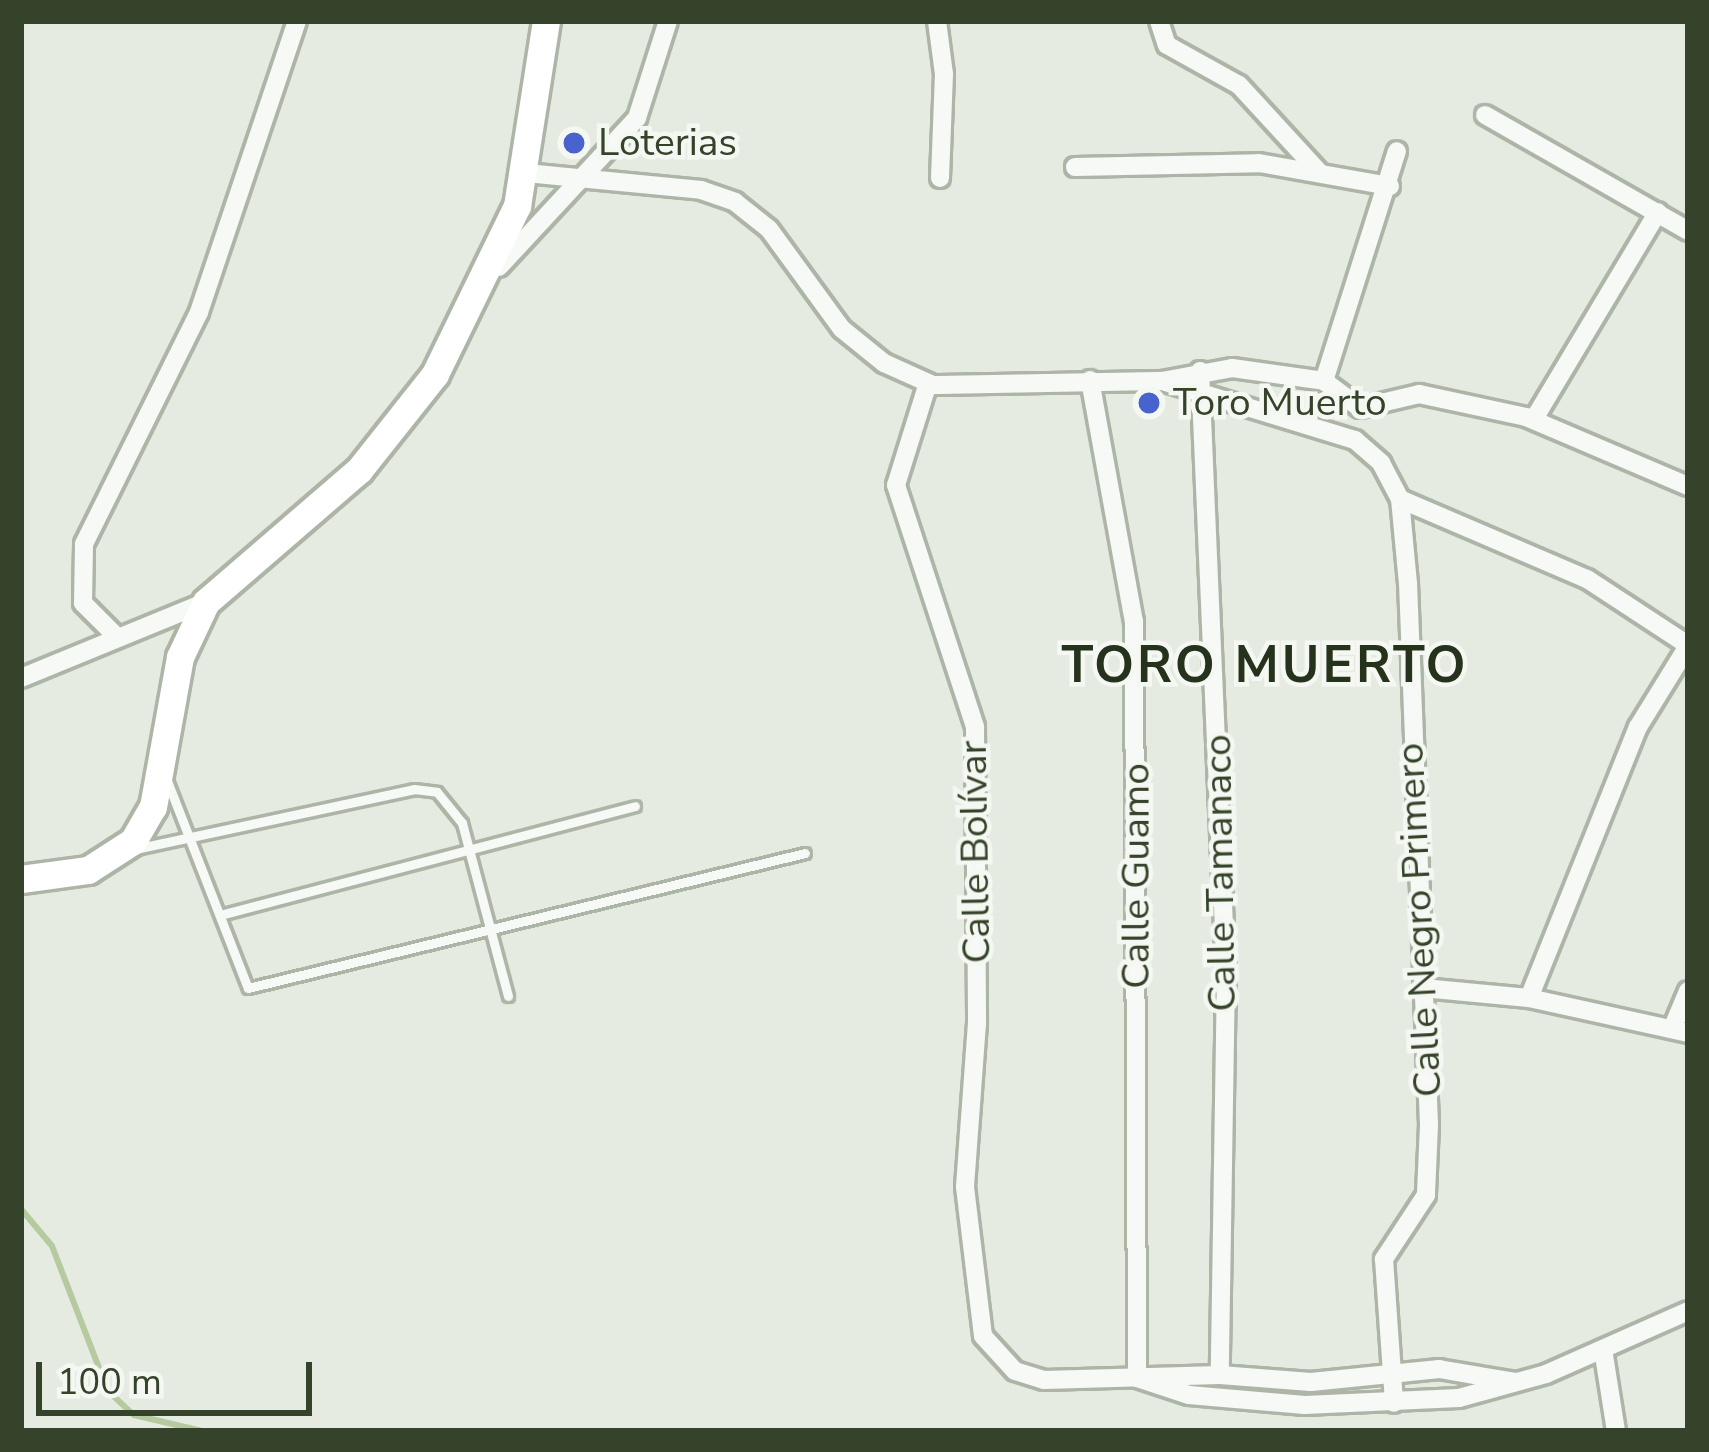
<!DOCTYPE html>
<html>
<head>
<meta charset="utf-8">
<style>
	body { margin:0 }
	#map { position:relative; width:1709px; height:1452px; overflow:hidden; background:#e6ebe2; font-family:"Nunito Sans",sans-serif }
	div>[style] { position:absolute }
	.stream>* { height:6px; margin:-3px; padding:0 3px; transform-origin:3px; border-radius:3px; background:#b5ca9e }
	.roads { filter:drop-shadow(3px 0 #adb5a7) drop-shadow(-3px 0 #adb5a7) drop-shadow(0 3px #adb5a7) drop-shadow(0 -3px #adb5a7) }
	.lane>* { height:9px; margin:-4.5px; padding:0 4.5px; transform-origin:4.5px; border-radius:4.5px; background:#f6f9f5 }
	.street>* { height:18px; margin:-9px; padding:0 9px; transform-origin:9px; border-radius:9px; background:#f6f9f5 }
	.secondary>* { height:27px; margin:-13.5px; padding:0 13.5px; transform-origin:13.5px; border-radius:13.5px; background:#fff }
	.dots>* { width:33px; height:33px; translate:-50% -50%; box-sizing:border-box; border:6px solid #f5f8f2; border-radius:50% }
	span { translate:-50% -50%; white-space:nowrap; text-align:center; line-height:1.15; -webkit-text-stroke:9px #f5f8f2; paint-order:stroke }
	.poi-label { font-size:39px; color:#34432a }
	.left { translate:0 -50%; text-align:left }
	.street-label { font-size:39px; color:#34432a }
	.district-label { font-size:51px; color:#25331c; font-weight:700; letter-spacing:3px }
	.frame { position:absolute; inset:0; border:24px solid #34432a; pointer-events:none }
	.scale { position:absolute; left:36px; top:1362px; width:276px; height:54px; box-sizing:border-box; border:6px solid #34432a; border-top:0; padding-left:15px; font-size:36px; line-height:42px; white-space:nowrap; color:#34432a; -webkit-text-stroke:9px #f5f8f2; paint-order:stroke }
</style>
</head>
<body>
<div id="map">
	<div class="stream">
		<div style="left:21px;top:1209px;width:48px;rotate:50deg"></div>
		<div style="left:52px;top:1246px;width:155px;rotate:68.9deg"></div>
		<div style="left:108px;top:1391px;width:35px;rotate:43deg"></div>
		<div style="left:134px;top:1415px;width:70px;rotate:13.2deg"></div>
	</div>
	<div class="roads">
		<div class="lane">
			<div style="left:166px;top:778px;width:225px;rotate:68.7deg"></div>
			<div style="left:248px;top:988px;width:573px;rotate:-13.62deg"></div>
			<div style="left:135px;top:849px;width:285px;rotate:-12.1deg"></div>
			<div style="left:414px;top:789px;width:23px;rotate:7deg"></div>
			<div style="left:437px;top:792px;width:40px;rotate:51deg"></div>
			<div style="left:462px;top:823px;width:179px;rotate:75.1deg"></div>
			<div style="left:220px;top:915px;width:429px;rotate:-14.7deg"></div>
		</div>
		<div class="street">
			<div style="left:937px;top:21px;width:53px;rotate:82.5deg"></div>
			<div style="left:944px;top:74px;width:104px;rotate:92.2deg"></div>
			<div style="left:1159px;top:21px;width:25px;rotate:72deg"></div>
			<div style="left:1167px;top:45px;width:82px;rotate:29.1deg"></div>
			<div style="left:1239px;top:85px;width:118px;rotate:47.4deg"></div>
			<div style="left:1485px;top:115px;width:234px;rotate:29.7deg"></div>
			<div style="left:1075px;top:167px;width:184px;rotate:-1.2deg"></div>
			<div style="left:1259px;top:163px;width:133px;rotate:10deg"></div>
			<div style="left:526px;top:173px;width:176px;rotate:5.5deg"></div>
			<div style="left:701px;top:190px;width:36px;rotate:19deg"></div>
			<div style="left:735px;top:202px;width:43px;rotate:38.5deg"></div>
			<div style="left:769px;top:229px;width:124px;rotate:53.9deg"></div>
			<div style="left:842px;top:329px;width:54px;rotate:39deg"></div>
			<div style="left:884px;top:363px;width:54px;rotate:24.2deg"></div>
			<div style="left:933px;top:385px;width:229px;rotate:-1deg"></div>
			<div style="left:1162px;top:381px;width:202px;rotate:17deg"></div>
			<div style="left:1355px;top:440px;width:35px;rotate:41deg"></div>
			<div style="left:1381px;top:463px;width:41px;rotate:62.2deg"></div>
			<div style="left:1400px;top:499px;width:84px;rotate:84.6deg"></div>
			<div style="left:1408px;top:583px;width:542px;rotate:87.78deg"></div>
			<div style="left:1429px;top:1125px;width:70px;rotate:92.5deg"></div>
			<div style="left:1426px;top:1195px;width:77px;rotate:123.3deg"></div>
			<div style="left:1384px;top:1259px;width:144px;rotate:86deg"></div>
			<div style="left:499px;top:267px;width:203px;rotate:-47.2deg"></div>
			<div style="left:637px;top:118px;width:102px;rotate:-72.3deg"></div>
			<div style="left:1200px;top:371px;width:604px;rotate:87.53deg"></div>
			<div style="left:1226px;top:974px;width:401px;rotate:90.9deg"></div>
			<div style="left:1090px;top:380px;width:245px;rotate:79.7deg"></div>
			<div style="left:1134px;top:621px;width:757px;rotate:89.77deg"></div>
			<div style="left:1137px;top:1378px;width:55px;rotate:18.1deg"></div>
			<div style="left:1189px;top:1395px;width:116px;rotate:4.9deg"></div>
			<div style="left:1305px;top:1405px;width:154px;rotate:-2.6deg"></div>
			<div style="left:1459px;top:1398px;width:90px;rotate:-15.4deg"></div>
			<div style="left:1546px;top:1374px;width:155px;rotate:-23.9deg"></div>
			<div style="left:1162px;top:381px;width:71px;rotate:-10.5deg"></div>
			<div style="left:1232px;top:368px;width:93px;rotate:8deg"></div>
			<div style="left:1324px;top:381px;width:45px;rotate:36.9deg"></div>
			<div style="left:1324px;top:381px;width:241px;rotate:-72.4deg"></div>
			<div style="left:928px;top:383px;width:107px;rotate:107.4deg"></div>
			<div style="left:896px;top:485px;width:255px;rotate:71.9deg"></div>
			<div style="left:975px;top:727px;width:296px;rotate:89.6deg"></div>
			<div style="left:977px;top:1023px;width:164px;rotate:94.2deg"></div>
			<div style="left:965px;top:1187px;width:150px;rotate:83.1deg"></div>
			<div style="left:983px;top:1336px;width:47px;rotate:47.6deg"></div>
			<div style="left:1015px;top:1371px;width:30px;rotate:17deg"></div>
			<div style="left:1044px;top:1380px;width:176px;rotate:-1.6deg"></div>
			<div style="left:1220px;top:1375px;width:91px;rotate:4.4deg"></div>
			<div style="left:1311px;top:1382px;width:129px;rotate:-5.8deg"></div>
			<div style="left:1439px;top:1369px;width:77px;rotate:9.7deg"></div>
			<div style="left:1360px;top:408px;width:61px;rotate:-13.3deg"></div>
			<div style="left:1419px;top:394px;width:109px;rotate:12.1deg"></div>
			<div style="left:1526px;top:417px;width:176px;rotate:23.1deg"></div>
			<div style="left:1534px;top:419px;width:241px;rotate:-59.1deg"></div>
			<div style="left:1400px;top:499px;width:203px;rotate:23.2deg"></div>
			<div style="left:1587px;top:579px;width:121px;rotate:33.2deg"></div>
			<div style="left:117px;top:637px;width:48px;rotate:-135deg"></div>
			<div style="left:83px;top:603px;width:59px;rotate:-89deg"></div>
			<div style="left:84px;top:544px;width:259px;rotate:-63.6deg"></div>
			<div style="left:199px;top:312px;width:307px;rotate:-71.4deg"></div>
			<div style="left:21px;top:678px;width:200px;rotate:-22.3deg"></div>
			<div style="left:1423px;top:988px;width:106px;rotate:5.4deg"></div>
			<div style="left:1529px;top:998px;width:163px;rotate:12.4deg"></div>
			<div style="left:1529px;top:998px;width:292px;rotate:-68.1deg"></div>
			<div style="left:1638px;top:727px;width:95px;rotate:-58.3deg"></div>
			<div style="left:1672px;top:1029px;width:41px;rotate:-67.2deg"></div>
			<div style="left:1603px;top:1349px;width:83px;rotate:81deg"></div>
		</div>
		<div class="secondary">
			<div style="left:21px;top:879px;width:68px;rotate:-7.7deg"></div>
			<div style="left:88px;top:870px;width:54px;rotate:-32.8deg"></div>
			<div style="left:133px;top:841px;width:39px;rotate:-60deg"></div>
			<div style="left:153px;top:807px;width:152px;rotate:-79.8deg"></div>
			<div style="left:180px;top:657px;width:61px;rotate:-64.7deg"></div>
			<div style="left:206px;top:602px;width:202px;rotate:-40.8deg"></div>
			<div style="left:359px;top:470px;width:122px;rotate:-51.6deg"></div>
			<div style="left:435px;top:374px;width:187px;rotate:-64deg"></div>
			<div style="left:517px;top:206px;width:187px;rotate:-81.1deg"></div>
		</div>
	</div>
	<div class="dots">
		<div style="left:574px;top:143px;background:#4862ce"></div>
		<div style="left:1149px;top:403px;background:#4862ce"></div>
	</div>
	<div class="poi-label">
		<span class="left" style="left:598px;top:143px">Loterias</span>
		<span class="left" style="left:1173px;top:403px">Toro Muerto</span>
	</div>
	<div class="street-label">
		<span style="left:976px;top:852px;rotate:-91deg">Calle Bolívar</span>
		<span style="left:1221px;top:873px;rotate:-91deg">Calle Tamanaco</span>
		<span style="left:1137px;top:876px;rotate:-90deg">Calle Guamo</span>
		<span style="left:1420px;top:920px;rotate:-93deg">Calle Negro Primero</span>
	</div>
	<div class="district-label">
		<span style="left:1265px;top:665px">TORO MUERTO</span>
	</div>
	<div class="frame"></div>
	<div class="scale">100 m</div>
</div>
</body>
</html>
